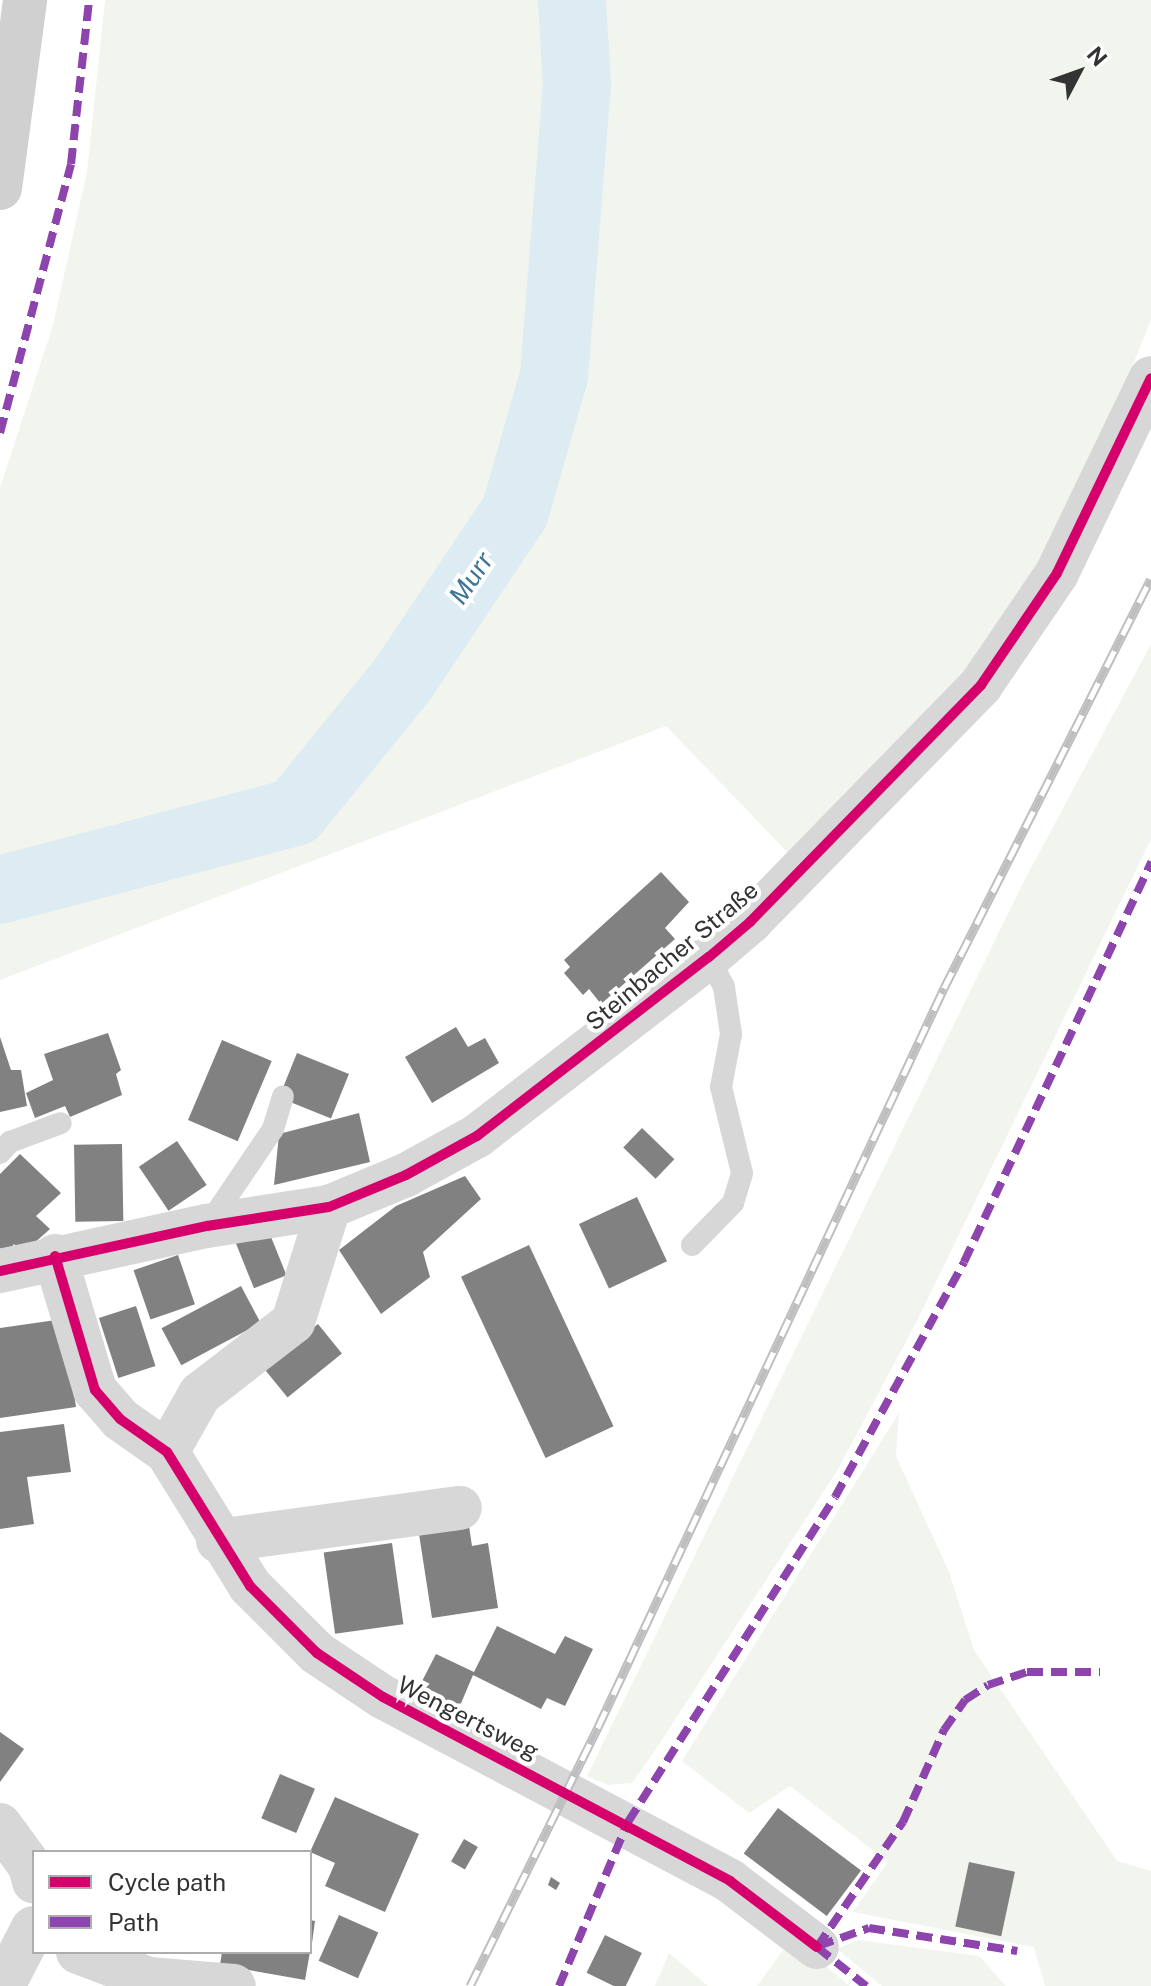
<!DOCTYPE html>
<html>
<head>
<meta charset="utf-8">
<style>
	body { margin:0 }
	#map { position:relative; width:1151px; height:1986px; overflow:hidden; background:#fff; font-family:"Public Sans",sans-serif }
	div>[style] { position:absolute }
	.green>* { inset:0; background:#f1f5ed }
	.river>* { height:68px; margin:-34px; padding:0 34px; transform-origin:34px; border-radius:34px; background:#ddebf3 }
	.building>* { inset:0; background:#818181; transform-origin:0 0 }
	.lane>* { height:22px; margin:-11px; padding:0 11px; transform-origin:11px; border-radius:11px; background:#d7d7d7 }
	.street>* { height:44px; margin:-22px; padding:0 22px; transform-origin:22px; border-radius:22px; background:#d7d7d7 }
	.secondary>* { height:44px; margin:-22px; padding:0 22px; transform-origin:22px; border-radius:22px; background:#d0d0d0 }
	.rail>* { height:9px; margin-top:-4.5px; transform-origin:0; background:repeating-linear-gradient(90deg,#fff 0 18px,#bebebe 0 36px); box-sizing:border-box; border-block:2px solid #bebebe }
	.quiet>* { height:8px; margin-top:-4px; transform-origin:0; background:repeating-linear-gradient(90deg,#8e44ad 0 16px,transparent 0 24px) }
	.cycleway>* { height:10px; margin:-5px; padding:0 5px; transform-origin:5px; border-radius:5px; background:#d6006c }
	span { translate:-50% -50%; white-space:nowrap; text-align:center; line-height:1.15; -webkit-text-stroke:8px #fff; paint-order:stroke }
	.street-label { font-size:24px; color:#333 }
	.water-label { font-size:26px; color:#3f7597; font-style:italic }
	.legend { position:absolute; left:32px; top:1850px; width:280px; height:104px; box-sizing:border-box; background:#fff; border:2px solid #adadad; margin:0; padding:10px 14px; list-style:none; font-size:24px; color:#333 }
	.legend li { display:flex; align-items:center; gap:16px; height:40px }
	.legend b { width:40px; border:2px solid #adadad }
	.north { position:absolute; left:1039px; top:32px; width:80px; height:80px; -webkit-text-stroke:6px #fff; paint-order:stroke; rotate:49deg; font-size:22px; font-weight:700; line-height:32px; text-align:center; color:#333 }
	.north::after { content:''; display:block; margin:auto; width:28px; height:36px; background:#333; clip-path:polygon(50% 0,100% 100%,50% 72%,0 100%) }
</style>
</head>
<body>
<div id="map">
	<div class="green">
		<div style="clip-path:polygon(105px 0,1151px 0,1151px 319px,1084px 489px,982px 653px,793px 858px,666px 726px,0 980px,0 488px,53px 325px,87px 172px)"></div>
		<div style="clip-path:polygon(1151px 644px,1151px 839px,918px 1319px,837px 1471px,656px 1749px,632px 1783px,608px 1785px,587px 1776px,1022px 885px)"></div>
		<div style="clip-path:polygon(899px 1413px,896px 1456px,949px 1572px,974px 1650px,1117px 1861px,1151px 1871px,1151px 1986px,1045px 1986px,1034px 1947px,853px 1912px,888px 1862px,790px 1786px,749px 1813px,682px 1761px)"></div>
		<div style="clip-path:polygon(792px 1938px,850px 1986px,757px 1986px)"></div>
		<div style="clip-path:polygon(858px 1940px,979px 1956px,1006px 1986px,882px 1986px,837px 1949px)"></div>
		<div style="clip-path:polygon(669px 1953px,708px 1986px,655px 1986px)"></div>
	</div>
	<div class="river">
		<div style="left:0;top:890px;width:305px;rotate:-14.8deg"></div>
		<div style="left:295px;top:812px;width:171px;rotate:-50.9deg"></div>
		<div style="left:403px;top:679px;width:201px;rotate:-56.2deg"></div>
		<div style="left:515px;top:512px;width:141px;rotate:-74deg"></div>
		<div style="left:554px;top:376px;width:292px;rotate:-85.5deg"></div>
		<div style="left:577px;top:85px;width:85px;rotate:-93.4deg"></div>
	</div>
	<div class="building">
		<div style="clip-path:polygon(661px 872px,689px 902px,665px 928px,675px 939px,601px 1004px,589px 989px,583px 995px,564px 973px,570px 967px,564px 960px)"></div>
		<div style="clip-path:polygon(456px 1027px,468px 1047px,485px 1038px,499px 1063px,432px 1103px,405px 1057px)"></div>
		<div style="clip-path:polygon(108px 1033px,121px 1070px,116px 1074px,122px 1095px,70px 1117px,65px 1106px,35px 1118px,26px 1093px,53px 1080px,44px 1054px)"></div>
		<div style="clip-path:polygon(0 1037px,11px 1070px,21px 1070px,27px 1106px,0 1112px)"></div>
		<div style="left:222px;top:1040px;width:54px;height:87px;rotate:23deg"></div>
		<div style="left:297px;top:1053px;width:56px;height:48px;rotate:22deg"></div>
		<div style="clip-path:polygon(359px 1113px,370px 1162px,274px 1185px,279px 1134px)"></div>
		<div style="left:642px;top:1128px;width:45px;height:27px;rotate:44deg"></div>
		<div style="left:177px;top:1141px;width:53px;height:46px;rotate:56deg"></div>
		<div style="left:122px;top:1144px;width:77px;height:48px;rotate:89deg"></div>
		<div style="clip-path:polygon(20px 1154px,61px 1193px,36px 1216px,50px 1229px,23px 1253px,14px 1244px,7px 1254px,0 1248px,0 1174px)"></div>
		<div style="clip-path:polygon(465px 1176px,481px 1199px,423px 1252px,430px 1277px,381px 1314px,339px 1250px,396px 1206px)"></div>
		<div style="left:637px;top:1197px;width:71px;height:64px;rotate:65deg"></div>
		<div style="left:267px;top:1227px;width:52px;height:35px;rotate:68deg"></div>
		<div style="left:529px;top:1245px;width:200px;height:75px;rotate:65deg"></div>
		<div style="left:178px;top:1255px;width:52px;height:47px;rotate:71deg"></div>
		<div style="left:241px;top:1286px;width:42px;height:90px;rotate:62deg"></div>
		<div style="left:136px;top:1306px;width:63px;height:39px;rotate:72deg"></div>
		<div style="clip-path:polygon(63px 1319px,76px 1407px,0 1418px,0 1328px)"></div>
		<div style="left:318px;top:1324px;width:38px;height:70px;rotate:51deg"></div>
		<div style="clip-path:polygon(64px 1424px,71px 1472px,27px 1477px,34px 1524px,0 1529px,0 1432px)"></div>
		<div style="clip-path:polygon(469px 1526px,472px 1546px,488px 1543px,498px 1608px,432px 1618px,419px 1534px)"></div>
		<div style="left:392px;top:1543px;width:82px;height:69px;rotate:82deg"></div>
		<div style="clip-path:polygon(497px 1626px,555px 1654px,565px 1636px,593px 1649px,565px 1706px,547px 1698px,541px 1709px,473px 1675px,459px 1708px,418px 1689px,436px 1654px,474px 1672px)"></div>
		<div style="clip-path:polygon(0 1732px,24px 1749px,0 1782px)"></div>
		<div style="left:280px;top:1774px;width:38px;height:48px;rotate:23deg"></div>
		<div style="clip-path:polygon(335px 1797px,419px 1834px,385px 1912px,325px 1886px,335px 1863px,310px 1852px)"></div>
		<div style="left:778px;top:1808px;width:104px;height:57px;rotate:37deg"></div>
		<div style="left:464px;top:1839px;width:16px;height:26px;rotate:30deg"></div>
		<div style="left:969px;top:1862px;width:47px;height:66px;rotate:12deg"></div>
		<div style="clip-path:polygon(551px 1877px,560px 1883px,556px 1890px,548px 1885px)"></div>
		<div style="left:339px;top:1915px;width:43px;height:50px;rotate:24deg"></div>
		<div style="clip-path:polygon(310px 1920px,315px 1921px,312px 1943px,310px 1942px)"></div>
		<div style="left:605px;top:1935px;width:41px;height:42px;rotate:26deg"></div>
		<div style="clip-path:polygon(222px 1952px,310px 1952px,305px 1980px,220px 1965px)"></div>
	</div>
	<div class="lane">
		<div style="left:0;top:1153px;width:15px;rotate:-48deg"></div>
		<div style="left:10px;top:1142px;width:54px;rotate:-20.4deg"></div>
		<div style="left:208px;top:1225px;width:116px;rotate:-55.9deg"></div>
		<div style="left:273px;top:1129px;width:34px;rotate:-73deg"></div>
		<div style="left:692px;top:1245px;width:59px;rotate:-45.7deg"></div>
		<div style="left:733px;top:1203px;width:31px;rotate:-73deg"></div>
		<div style="left:742px;top:1173px;width:89px;rotate:-103.7deg"></div>
		<div style="left:721px;top:1087px;width:54px;rotate:-79.3deg"></div>
		<div style="left:731px;top:1034px;width:48px;rotate:-98.5deg"></div>
		<div style="left:724px;top:987px;width:34px;rotate:-117deg"></div>
	</div>
	<div class="street">
		<div style="left:55px;top:1256px;width:140px;rotate:73.4deg"></div>
		<div style="left:95px;top:1390px;width:38px;rotate:49deg"></div>
		<div style="left:120px;top:1419px;width:57px;rotate:35.1deg"></div>
		<div style="left:167px;top:1452px;width:158px;rotate:58.2deg"></div>
		<div style="left:250px;top:1586px;width:95px;rotate:45deg"></div>
		<div style="left:317px;top:1653px;width:79px;rotate:33.7deg"></div>
		<div style="left:383px;top:1697px;width:393px;rotate:27.9deg"></div>
		<div style="left:730px;top:1881px;width:109px;rotate:37.2deg"></div>
		<div style="left:0;top:1271px;width:212px;rotate:-12.3deg"></div>
		<div style="left:207px;top:1226px;width:123px;rotate:-8.9deg"></div>
		<div style="left:329px;top:1207px;width:83px;rotate:-22.6deg"></div>
		<div style="left:406px;top:1175px;width:81px;rotate:-28.8deg"></div>
		<div style="left:477px;top:1136px;width:293px;rotate:-37.7deg"></div>
		<div style="left:709px;top:957px;width:54px;rotate:-40.5deg"></div>
		<div style="left:750px;top:922px;width:331px;rotate:-45.7deg"></div>
		<div style="left:981px;top:685px;width:135px;rotate:-55.8deg"></div>
		<div style="left:1057px;top:573px;width:216px;rotate:-64.3deg"></div>
		<div style="left:167px;top:1452px;width:67px;rotate:-60.4deg"></div>
		<div style="left:200px;top:1394px;width:118px;rotate:-37.7deg"></div>
		<div style="left:293px;top:1322px;width:121px;rotate:-72.6deg"></div>
		<div style="left:218px;top:1541px;width:244px;rotate:-7.8deg"></div>
		<div style="left:0;top:1825px;width:51px;rotate:53.8deg"></div>
		<div style="left:30px;top:1866px;width:16px;rotate:76deg"></div>
		<div style="left:78px;top:1952px;width:76px;rotate:20.8deg"></div>
		<div style="left:149px;top:1979px;width:85px;rotate:4.7deg"></div>
		<div style="left:3px;top:1986px;width:65px;rotate:-62.7deg"></div>
	</div>
	<div class="secondary">
		<div style="left:0;top:188px;width:190px;rotate:-82.4deg"></div>
	</div>
	<div class="rail">
		<div style="left:470px;top:1986px;width:289px;rotate:-63.7deg"></div>
		<div style="left:598px;top:1727px;width:816px;rotate:-64.91deg"></div>
		<div style="left:944px;top:988px;width:458px;rotate:-63.2deg"></div>
	</div>
	<div class="quiet">
		<div style="left:0;top:433px;width:278px;rotate:-75.2deg"></div>
		<div style="left:71px;top:164px;width:165px;rotate:-83.7deg"></div>
		<div style="left:818px;top:1946px;width:54px;rotate:-19.4deg"></div>
		<div style="left:869px;top:1928px;width:150px;rotate:8.8deg"></div>
		<div style="left:817px;top:1947px;width:152px;rotate:-55.5deg"></div>
		<div style="left:903px;top:1822px;width:101px;rotate:-66deg"></div>
		<div style="left:944px;top:1730px;width:37px;rotate:-55deg"></div>
		<div style="left:965px;top:1700px;width:27px;rotate:-33deg"></div>
		<div style="left:988px;top:1685px;width:41px;rotate:-18.4deg"></div>
		<div style="left:1027px;top:1672px;width:73px"></div>
		<div style="left:817px;top:1947px;width:63px;rotate:38.5deg"></div>
		<div style="left:559px;top:1986px;width:178px;rotate:-67.2deg"></div>
		<div style="left:628px;top:1822px;width:385px;rotate:-57.5deg"></div>
		<div style="left:835px;top:1497px;width:268px;rotate:-61.2deg"></div>
		<div style="left:964px;top:1262px;width:442px;rotate:-64.9deg"></div>
	</div>
	<div class="cycleway">
		<div style="left:55px;top:1256px;width:140px;rotate:73.4deg"></div>
		<div style="left:95px;top:1390px;width:38px;rotate:49deg"></div>
		<div style="left:120px;top:1419px;width:57px;rotate:35.1deg"></div>
		<div style="left:167px;top:1452px;width:158px;rotate:58.2deg"></div>
		<div style="left:250px;top:1586px;width:95px;rotate:45deg"></div>
		<div style="left:317px;top:1653px;width:79px;rotate:33.7deg"></div>
		<div style="left:383px;top:1697px;width:393px;rotate:27.9deg"></div>
		<div style="left:730px;top:1881px;width:109px;rotate:37.2deg"></div>
		<div style="left:0;top:1271px;width:212px;rotate:-12.3deg"></div>
		<div style="left:207px;top:1226px;width:123px;rotate:-8.9deg"></div>
		<div style="left:329px;top:1207px;width:83px;rotate:-22.6deg"></div>
		<div style="left:406px;top:1175px;width:81px;rotate:-28.8deg"></div>
		<div style="left:477px;top:1136px;width:293px;rotate:-37.7deg"></div>
		<div style="left:709px;top:957px;width:54px;rotate:-40.5deg"></div>
		<div style="left:750px;top:922px;width:331px;rotate:-45.7deg"></div>
		<div style="left:981px;top:685px;width:135px;rotate:-55.8deg"></div>
		<div style="left:1057px;top:573px;width:216px;rotate:-64.3deg"></div>
	</div>
	<div class="street-label">
		<span style="left:672px;top:956px;rotate:-40deg">Steinbacher Straße</span>
		<span style="left:468px;top:1718px;rotate:27deg">Wengertsweg</span>
	</div>
	<div class="water-label">
		<span style="left:471px;top:578px;rotate:-56deg">Murr</span>
	</div>
	<ul class="legend">
	<li><b style="height:10px;background:#d6006c"></b>Cycle path</li>
	<li><b style="height:10px;background:#8e44ad"></b>Path</li>
	</ul>
	<div class="north">N</div>
</div>
</body>
</html>
